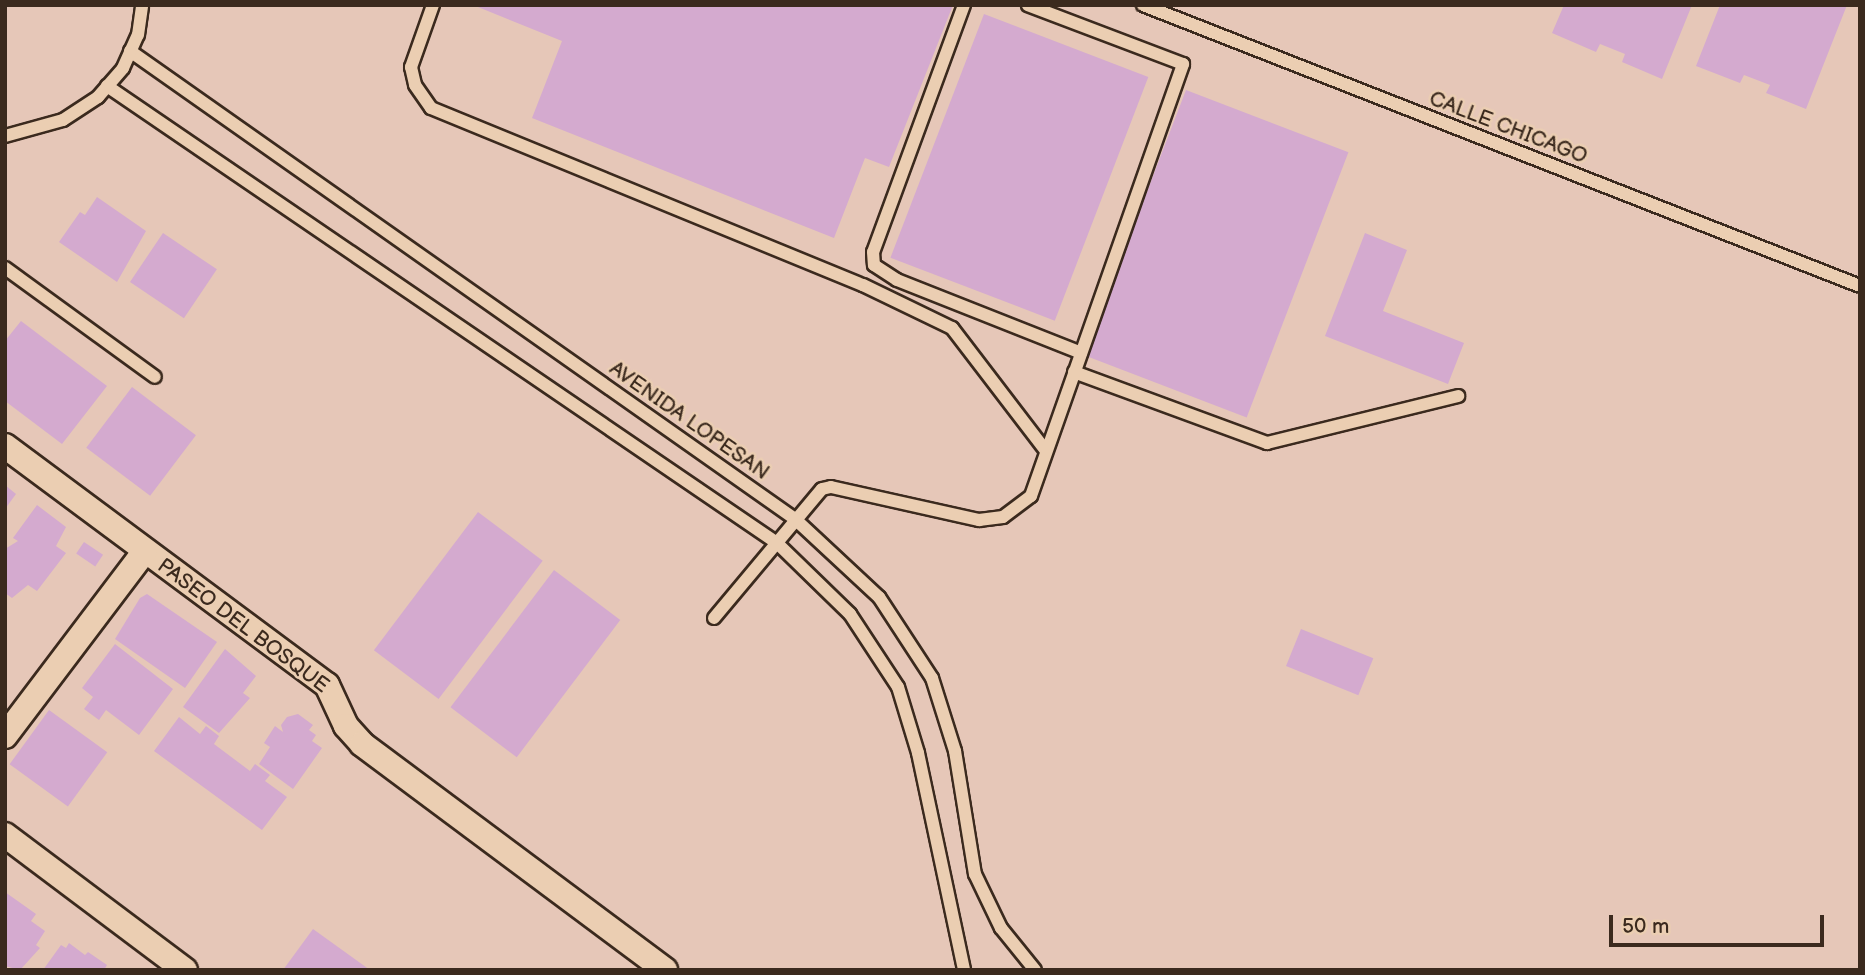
<!DOCTYPE html>
<html>
<head>
<meta charset="utf-8">
<style>
	body { margin:0 }
	#map { position:relative; width:1865px; height:975px; overflow:hidden; background:#e6c7b8; font-family:"Balsamiq Sans",sans-serif }
	div>[style] { position:absolute }
	.building>* { inset:0; background:#d4aacf; transform-origin:0 0 }
	.roads { filter:drop-shadow(2px 0 #3b2a1e) drop-shadow(-2px 0 #3b2a1e) drop-shadow(0 2px #3b2a1e) drop-shadow(0 -2px #3b2a1e) }
	.lane>* { height:12px; margin:-6px; padding:0 6px; transform-origin:6px; border-radius:6px; background:#ebceb2 }
	.street>* { height:24px; margin:-12px; padding:0 12px; transform-origin:12px; border-radius:12px; background:#ebceb2 }
	span { translate:-50% -50%; white-space:nowrap; text-align:center; line-height:1.15; -webkit-text-stroke:5px #ebceb2; paint-order:stroke }
	.street-label { font-size:21px; color:#3b2a1e }
	.frame { position:absolute; inset:0; border:7px solid #3b2a1e; pointer-events:none }
	.scale { position:absolute; left:1609px; top:915px; width:215px; height:32px; box-sizing:border-box; border:4px solid #3b2a1e; border-top:0; padding-left:9px; font-size:21px; line-height:24px; white-space:nowrap; color:#3b2a1e; -webkit-text-stroke:5px #ebceb2; paint-order:stroke }
</style>
</head>
<body>
<div id="map">
	<div class="building">
		<div style="clip-path:polygon(473px 5px,953px 5px,889px 167px,865px 158px,834px 238px,532px 118px,562px 41px)"></div>
		<div style="clip-path:polygon(1564px 5px,1692px 5px,1662px 79px,1622px 62px,1625px 54px,1600px 44px,1596px 52px,1552px 33px)"></div>
		<div style="clip-path:polygon(1720px 5px,1847px 5px,1806px 109px,1766px 93px,1770px 85px,1744px 75px,1740px 83px,1696px 66px)"></div>
		<div style="left:984px;top:14px;width:176px;height:261px;rotate:21deg"></div>
		<div style="left:1186px;top:90px;width:174px;height:284px;rotate:21deg"></div>
		<div style="clip-path:polygon(97px 197px,146px 231px,117px 282px,59px 242px,80px 212px,85px 215px)"></div>
		<div style="left:163px;top:233px;width:65px;height:59px;rotate:34deg"></div>
		<div style="clip-path:polygon(1365px 233px,1407px 250px,1383px 311px,1464px 343px,1448px 384px,1325px 336px)"></div>
		<div style="clip-path:polygon(21px 321px,107px 386px,62px 444px,5px 401px,5px 341px)"></div>
		<div style="left:132px;top:387px;width:80px;height:76px;rotate:37deg"></div>
		<div style="clip-path:polygon(5px 485px,16px 494px,5px 509px)"></div>
		<div style="clip-path:polygon(37px 505px,66px 527px,56px 546px,66px 553px,37px 591px,28px 585px,12px 598px,5px 593px,5px 549px,18px 541px,13px 538px)"></div>
		<div style="left:478px;top:512px;width:81px;height:173px;rotate:37deg"></div>
		<div style="left:84px;top:542px;width:23px;height:14px;rotate:34deg"></div>
		<div style="left:554px;top:570px;width:83px;height:172px;rotate:37deg"></div>
		<div style="clip-path:polygon(147px 594px,217px 642px,185px 688px,115px 639px,140px 598px)"></div>
		<div style="left:1301px;top:629px;width:78px;height:40px;rotate:22deg"></div>
		<div style="clip-path:polygon(115px 644px,173px 689px,139px 735px,106px 710px,99px 720px,84px 709px,93px 697px,82px 688px)"></div>
		<div style="clip-path:polygon(225px 649px,256px 676px,243px 693px,250px 698px,219px 733px,183px 707px)"></div>
		<div style="left:49px;top:710px;width:72px;height:67px;rotate:36deg"></div>
		<div style="clip-path:polygon(298px 714px,313px 725px,309px 730px,316px 735px,312px 741px,322px 748px,293px 789px,259px 764px,270px 747px,264px 743px,275px 726px,283px 732px,281px 725px,287px 717px)"></div>
		<div style="clip-path:polygon(179px 717px,200px 734px,206px 726px,219px 736px,214px 744px,250px 771px,255px 764px,270px 775px,265px 781px,287px 797px,262px 830px,154px 751px)"></div>
		<div style="clip-path:polygon(5px 892px,36px 914px,31px 921px,45px 931px,36px 945px,40px 948px,20px 970px,5px 966px)"></div>
		<div style="clip-path:polygon(313px 929px,370px 970px,283px 970px)"></div>
		<div style="clip-path:polygon(69px 943px,85px 955px,88px 952px,107px 965px,104px 970px,43px 970px,61px 945px,66px 948px)"></div>
	</div>
	<div class="roads">
		<div class="lane">
			<div style="left:433px;top:5px;width:66px;rotate:109.5deg"></div>
			<div style="left:411px;top:67px;width:18px;rotate:77deg"></div>
			<div style="left:415px;top:85px;width:28px;rotate:55deg"></div>
			<div style="left:431px;top:108px;width:467px;rotate:22.3deg"></div>
			<div style="left:863px;top:285px;width:99px;rotate:25.8deg"></div>
			<div style="left:952px;top:328px;width:155px;rotate:52.6deg"></div>
			<div style="left:964px;top:5px;width:263px;rotate:110.2deg"></div>
			<div style="left:873px;top:252px;width:13px;rotate:86deg"></div>
			<div style="left:874px;top:265px;width:27px;rotate:33deg"></div>
			<div style="left:897px;top:280px;width:198px;rotate:21.6deg"></div>
			<div style="left:1143px;top:5px;width:770px;rotate:21.4deg"></div>
			<div style="left:130px;top:51px;width:813px;rotate:35.14deg"></div>
			<div style="left:795px;top:519px;width:115px;rotate:42.9deg"></div>
			<div style="left:879px;top:597px;width:97px;rotate:56.8deg"></div>
			<div style="left:932px;top:678px;width:77px;rotate:72.5deg"></div>
			<div style="left:955px;top:751px;width:125px;rotate:80.8deg"></div>
			<div style="left:975px;top:874px;width:60px;rotate:64.3deg"></div>
			<div style="left:1001px;top:928px;width:54px;rotate:51deg"></div>
			<div style="left:107px;top:86px;width:811px;rotate:34.3deg"></div>
			<div style="left:777px;top:543px;width:102px;rotate:44.2deg"></div>
			<div style="left:850px;top:614px;width:87px;rotate:56.7deg"></div>
			<div style="left:898px;top:687px;width:69px;rotate:73.1deg"></div>
			<div style="left:918px;top:753px;width:222px;rotate:78deg"></div>
			<div style="left:5px;top:136px;width:60px;rotate:-15.4deg"></div>
			<div style="left:63px;top:120px;width:42px;rotate:-33.3deg"></div>
			<div style="left:98px;top:97px;width:38px;rotate:-49deg"></div>
			<div style="left:123px;top:68px;width:36px;rotate:-66deg"></div>
			<div style="left:138px;top:35px;width:30px;rotate:-82deg"></div>
			<div style="left:5px;top:268px;width:185px;rotate:36deg"></div>
			<div style="left:1074px;top:372px;width:206px;rotate:20.2deg"></div>
			<div style="left:1267px;top:443px;width:197px;rotate:-13.8deg"></div>
			<div style="left:714px;top:618px;width:168px;rotate:-50.1deg"></div>
			<div style="left:822px;top:489px;width:9px;rotate:-13deg"></div>
			<div style="left:831px;top:487px;width:152px;rotate:12.6deg"></div>
			<div style="left:979px;top:520px;width:24px;rotate:-7deg"></div>
			<div style="left:1003px;top:517px;width:35px;rotate:-37deg"></div>
			<div style="left:1031px;top:496px;width:458px;rotate:-70.6deg"></div>
			<div style="left:1183px;top:64px;width:166px;rotate:-159.2deg"></div>
		</div>
		<div class="street">
			<div style="left:5px;top:446px;width:401px;rotate:36.6deg"></div>
			<div style="left:327px;top:685px;width:45px;rotate:65.1deg"></div>
			<div style="left:346px;top:726px;width:24px;rotate:48deg"></div>
			<div style="left:362px;top:744px;width:378px;rotate:36.7deg"></div>
			<div style="left:5px;top:736px;width:232px;rotate:-52.9deg"></div>
			<div style="left:5px;top:835px;width:225px;rotate:36.9deg"></div>
		</div>
	</div>
	<div class="street-label">
		<span style="left:1508px;top:128px;rotate:21deg">CALLE CHICAGO</span>
		<span style="left:689px;top:421px;rotate:35deg">AVENIDA LOPESAN</span>
		<span style="left:243px;top:626px;rotate:37deg">PASEO DEL BOSQUE</span>
	</div>
	<div class="frame"></div>
	<div class="scale">50 m</div>
</div>
</body>
</html>
